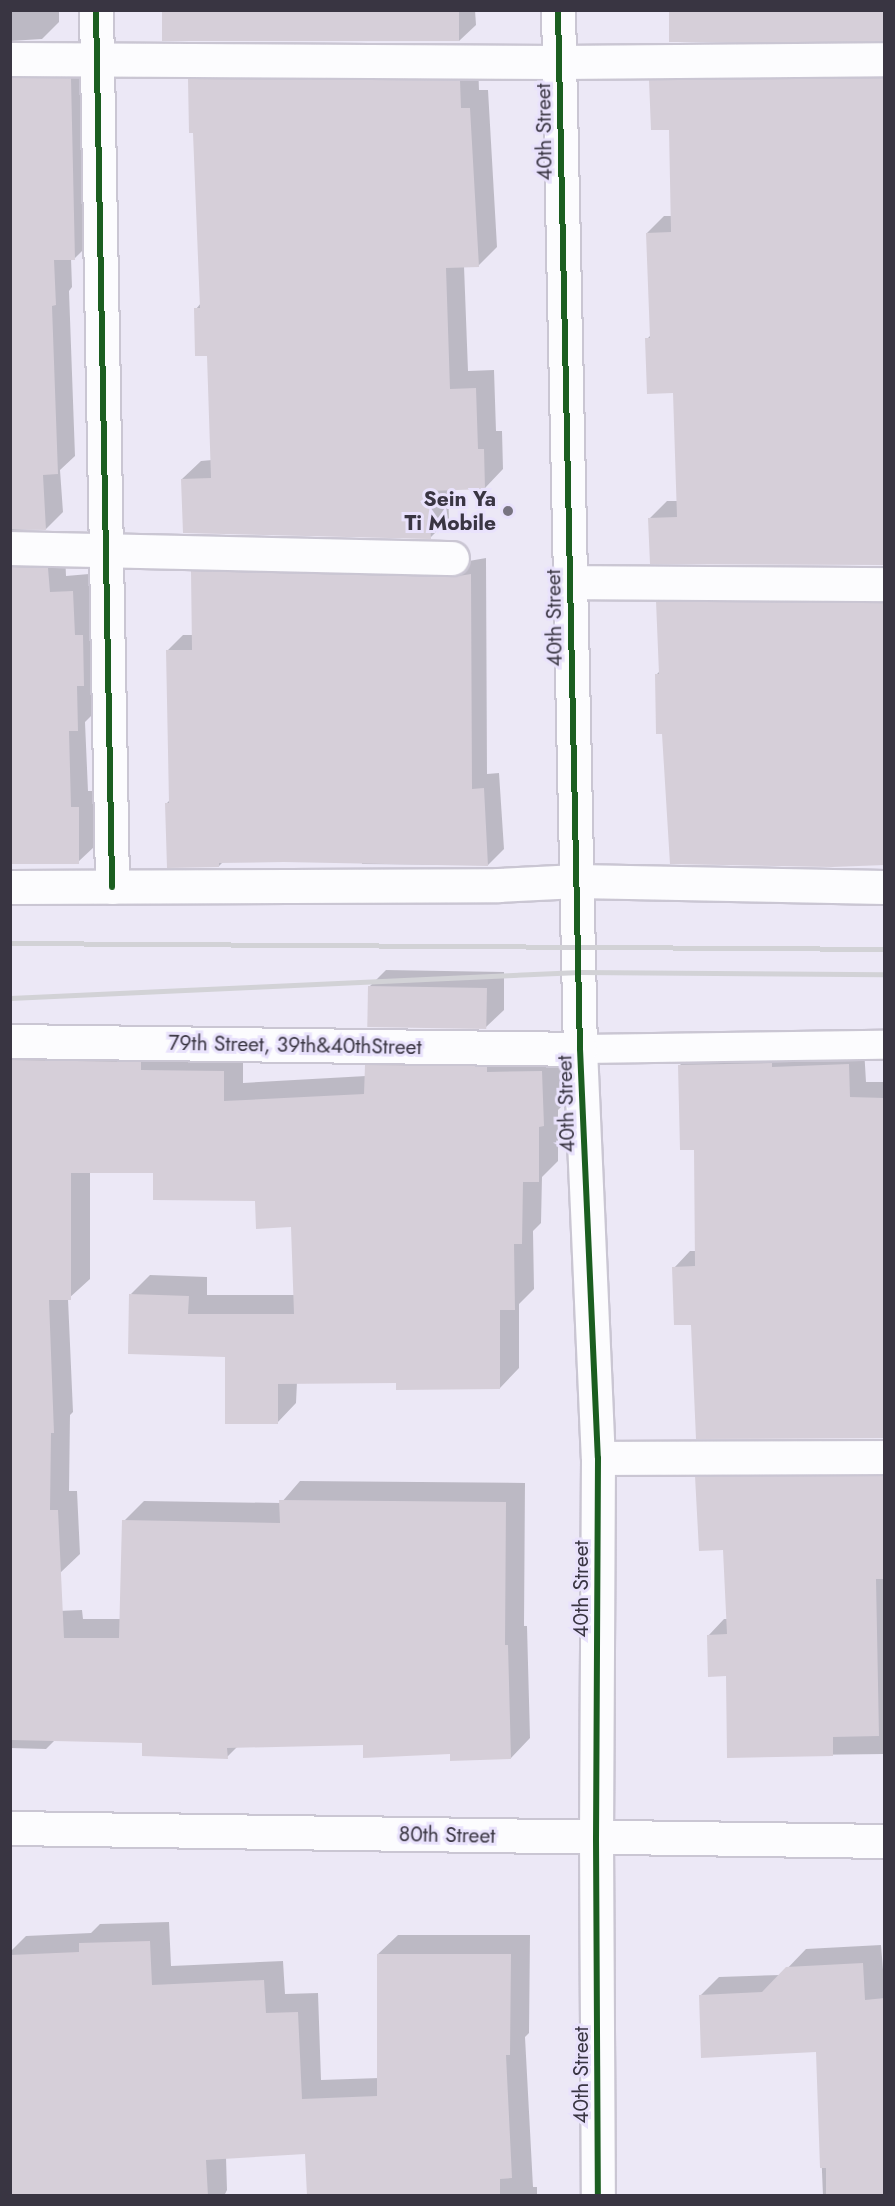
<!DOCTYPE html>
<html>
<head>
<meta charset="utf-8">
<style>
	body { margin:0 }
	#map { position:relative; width:895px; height:2206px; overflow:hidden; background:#ece8f6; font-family:Jost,sans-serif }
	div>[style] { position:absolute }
	.shadow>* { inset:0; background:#0003 }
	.building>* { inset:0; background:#d6cfd9; transform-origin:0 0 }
	.roads { filter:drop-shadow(2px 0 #cac6d3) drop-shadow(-2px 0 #cac6d3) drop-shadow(0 2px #cac6d3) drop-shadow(0 -2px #cac6d3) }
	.service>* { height:28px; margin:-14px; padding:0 14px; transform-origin:14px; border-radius:14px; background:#fcfcfe }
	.minor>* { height:33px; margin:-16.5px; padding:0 16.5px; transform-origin:16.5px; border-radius:16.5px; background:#fcfcfe }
	.rail>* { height:4.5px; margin:-2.25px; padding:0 2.25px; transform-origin:2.25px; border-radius:2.25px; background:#d2d2d6 }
	.cycleway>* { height:6px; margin:-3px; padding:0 3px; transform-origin:3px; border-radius:3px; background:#1b5e20 }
	.dots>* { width:16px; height:16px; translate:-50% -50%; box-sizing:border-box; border:3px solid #e9e2fc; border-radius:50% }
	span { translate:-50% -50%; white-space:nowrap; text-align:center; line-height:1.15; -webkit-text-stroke:6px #e9e2fc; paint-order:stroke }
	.street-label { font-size:21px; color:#393542 }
	.poi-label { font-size:21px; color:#393542; font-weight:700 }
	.right { translate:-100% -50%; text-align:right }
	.frame { position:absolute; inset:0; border:12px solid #393542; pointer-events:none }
</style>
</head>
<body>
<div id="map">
	<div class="shadow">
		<div style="clip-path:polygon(10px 10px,59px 10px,59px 22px,42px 39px,10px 41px)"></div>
		<div style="clip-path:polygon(164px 10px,475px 10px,476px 25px,459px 41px)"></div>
		<div style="clip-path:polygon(10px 52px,88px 62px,92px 241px,75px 258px,71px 258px,72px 287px,69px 291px,75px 456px,60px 470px,63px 512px,46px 529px,10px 530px)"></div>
		<div style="clip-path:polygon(208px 61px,478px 62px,479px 90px,488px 90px,497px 247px,478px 266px,464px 266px,468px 371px,494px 370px,496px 431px,502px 431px,503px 469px,485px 488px,448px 489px,449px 519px,431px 537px,182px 479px,201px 461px,212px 460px,208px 354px,196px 309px,201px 303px,195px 132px,190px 79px)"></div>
		<div style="clip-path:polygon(884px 62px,884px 564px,650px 518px,667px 501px,678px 501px,674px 392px,647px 339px,651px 335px,647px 233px,664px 216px,672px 216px,670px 128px,651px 81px,668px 64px)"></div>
		<div style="clip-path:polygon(10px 541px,65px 551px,66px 576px,89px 574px,95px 712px,85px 722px,88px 791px,95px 791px,95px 846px,78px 862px,10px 863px)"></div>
		<div style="clip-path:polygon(209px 555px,469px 561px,486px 558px,487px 774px,499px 773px,504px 849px,488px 865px,362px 864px,362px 861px,223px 862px,219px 866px,167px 803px,171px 799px,167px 651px,183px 635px,193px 635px,193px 571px)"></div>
		<div style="clip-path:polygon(675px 585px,884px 586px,884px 864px,663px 733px,656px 675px,660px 671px,658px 602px)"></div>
		<div style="clip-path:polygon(386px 970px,504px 972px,504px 1010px,486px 1027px,369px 987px)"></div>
		<div style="clip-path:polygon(10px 1035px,243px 1052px,243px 1083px,366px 1076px,367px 1065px,386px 1046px,561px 1052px,563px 1105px,558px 1110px,558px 1161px,542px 1177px,541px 1223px,533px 1231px,534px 1289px,519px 1304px,519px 1368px,500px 1388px,398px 1381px,297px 1382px,296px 1403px,277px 1423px,227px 1356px,131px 1294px,150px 1275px,207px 1277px,207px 1295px,295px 1295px,292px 1226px,256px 1199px,155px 1171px,90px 1172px,90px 1279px,68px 1299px,73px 1412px,70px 1415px,69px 1491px,77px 1491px,80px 1554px,60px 1573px,10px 1571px)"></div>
		<div style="clip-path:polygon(864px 1048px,866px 1082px,884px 1082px,884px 1437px,693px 1323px,674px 1268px,690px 1251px,696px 1251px,695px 1148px,679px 1066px,695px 1050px)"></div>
		<div style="clip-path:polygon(884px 1460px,884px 1754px,729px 1756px,728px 1674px,708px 1636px,724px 1619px,728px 1619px,724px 1548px,697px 1477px,713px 1461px)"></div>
		<div style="clip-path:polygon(300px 1481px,525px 1483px,524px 1626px,527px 1626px,530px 1738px,511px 1758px,364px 1744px,238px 1746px,227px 1757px,144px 1741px,56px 1739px,46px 1749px,10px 1748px,10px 1613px,82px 1610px,83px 1619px,121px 1619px,124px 1521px,144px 1501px,281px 1503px)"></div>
		<div style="clip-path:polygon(169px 1922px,171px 1966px,283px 1961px,285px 1994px,318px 1993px,321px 2080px,379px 2078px,378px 1954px,398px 1935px,530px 1935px,529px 2033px,525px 2037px,533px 2187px,537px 2187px,537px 2196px,308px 2196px,306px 2153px,226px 2157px,227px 2190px,224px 2196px,10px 2196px,10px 1952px,26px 1936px,91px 1933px,100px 1924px)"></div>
		<div style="clip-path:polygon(881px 1945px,884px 1982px,884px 2196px,823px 2196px,817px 2051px,700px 1996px,719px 1977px,781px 1975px,806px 1949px)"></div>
	</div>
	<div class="building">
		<div style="left:162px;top:10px;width:297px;height:31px"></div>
		<div style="left:669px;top:10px;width:216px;height:32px"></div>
		<div style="clip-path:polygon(10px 78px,71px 78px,75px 260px,54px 260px,56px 305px,52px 306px,58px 474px,43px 475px,46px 530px,10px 529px)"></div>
		<div style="clip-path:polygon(885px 78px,885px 565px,650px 564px,648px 518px,677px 517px,673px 393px,647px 394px,645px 338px,650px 338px,646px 233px,671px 232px,669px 130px,651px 130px,649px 80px)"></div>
		<div style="clip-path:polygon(188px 79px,460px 80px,461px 108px,470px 108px,479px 267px,446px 268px,450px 389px,476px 388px,478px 449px,484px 449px,485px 489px,429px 491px,431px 539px,183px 533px,181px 479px,211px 478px,207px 356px,195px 356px,194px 308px,200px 308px,193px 133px,189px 133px)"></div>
		<div style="clip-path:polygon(10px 567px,48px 568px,50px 592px,73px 591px,75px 635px,83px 635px,84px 686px,77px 686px,78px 731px,69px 731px,71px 807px,79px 807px,79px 864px,10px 864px)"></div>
		<div style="clip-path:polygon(191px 571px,452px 577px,471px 574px,472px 789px,484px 788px,488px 866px,284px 862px,219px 863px,219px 867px,167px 868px,165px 803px,169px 803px,166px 650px,192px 650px)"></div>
		<div style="clip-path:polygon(656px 601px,885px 603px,885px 865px,832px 867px,670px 864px,662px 734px,656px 734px,655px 674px,659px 674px)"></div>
		<div style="left:368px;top:986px;width:119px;height:41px;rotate:1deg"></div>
		<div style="clip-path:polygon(10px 1060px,141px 1062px,141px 1070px,224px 1071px,224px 1101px,364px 1094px,365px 1065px,487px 1066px,487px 1072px,542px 1071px,544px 1126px,539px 1127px,539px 1182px,523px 1182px,522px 1244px,514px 1244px,515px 1310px,500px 1310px,500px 1389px,396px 1390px,396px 1383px,278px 1384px,278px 1424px,225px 1424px,225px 1357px,128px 1354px,129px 1294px,189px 1296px,188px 1314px,294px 1314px,291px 1227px,256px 1229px,255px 1201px,153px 1200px,153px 1173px,71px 1173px,71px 1300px,49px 1300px,54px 1433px,51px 1433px,50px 1510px,58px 1510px,64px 1638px,119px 1638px,122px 1520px,280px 1523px,279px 1500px,506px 1502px,505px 1645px,508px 1645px,511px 1759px,450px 1761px,450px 1754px,363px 1758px,363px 1745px,227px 1748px,228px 1759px,142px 1756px,142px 1743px,10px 1740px)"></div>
		<div style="clip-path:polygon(772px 1063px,772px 1067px,849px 1064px,850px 1097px,885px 1098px,885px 1438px,696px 1439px,691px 1325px,674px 1325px,672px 1267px,695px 1266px,694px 1150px,680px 1150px,678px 1065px)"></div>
		<div style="clip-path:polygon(695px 1476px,885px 1476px,885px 1579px,876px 1579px,879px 1736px,833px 1737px,833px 1756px,727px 1758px,726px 1676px,708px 1677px,707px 1635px,727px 1634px,723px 1550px,699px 1551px)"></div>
		<div style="clip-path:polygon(150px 1941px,152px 1985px,264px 1980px,266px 2013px,298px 2012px,302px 2099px,377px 2096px,377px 1954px,511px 1954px,510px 2055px,506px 2055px,512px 2178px,500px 2179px,500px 2196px,307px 2196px,305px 2154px,206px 2160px,208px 2196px,10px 2196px,10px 1955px,79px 1952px,79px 1943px)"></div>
		<div style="clip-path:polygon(863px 1963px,865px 2000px,885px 1998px,885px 2196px,826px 2196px,826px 2168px,820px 2168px,816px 2052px,701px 2058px,699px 1995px,762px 1992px,786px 1967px)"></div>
	</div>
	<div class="roads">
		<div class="service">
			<div style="left:580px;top:1049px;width:304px;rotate:-0.8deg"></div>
		</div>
		<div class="minor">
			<div style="left:96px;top:10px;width:877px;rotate:88.95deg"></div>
			<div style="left:558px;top:10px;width:1039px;rotate:88.79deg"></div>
			<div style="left:580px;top:1049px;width:409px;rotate:87.5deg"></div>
			<div style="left:598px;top:1458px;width:380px;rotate:90.3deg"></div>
			<div style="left:596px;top:1838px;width:358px;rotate:89.7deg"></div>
			<div style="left:10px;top:59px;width:549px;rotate:0.31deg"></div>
			<div style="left:559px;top:62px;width:325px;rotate:-0.5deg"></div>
			<div style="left:10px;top:548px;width:442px;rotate:1.3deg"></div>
			<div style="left:570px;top:582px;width:314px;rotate:0.4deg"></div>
			<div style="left:10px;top:887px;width:488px;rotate:-0.2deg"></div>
			<div style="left:498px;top:885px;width:79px;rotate:-2.9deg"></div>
			<div style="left:577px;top:881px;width:307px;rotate:1.1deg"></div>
			<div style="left:10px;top:1041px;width:570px;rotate:0.8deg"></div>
			<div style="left:598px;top:1458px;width:286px;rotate:-0.2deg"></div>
			<div style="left:10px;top:1828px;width:874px;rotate:0.85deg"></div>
		</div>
	</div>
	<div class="rail">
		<div style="left:10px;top:943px;width:874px;rotate:0.39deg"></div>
		<div style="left:10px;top:998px;width:570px;rotate:-2.62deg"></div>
		<div style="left:579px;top:972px;width:305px;rotate:0.4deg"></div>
	</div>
	<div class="cycleway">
		<div style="left:96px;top:10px;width:877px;rotate:88.95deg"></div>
		<div style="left:558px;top:10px;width:1039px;rotate:88.79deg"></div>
		<div style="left:580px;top:1049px;width:409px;rotate:87.5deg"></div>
		<div style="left:598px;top:1458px;width:380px;rotate:90.3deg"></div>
		<div style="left:596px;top:1838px;width:358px;rotate:89.7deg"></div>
	</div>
	<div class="dots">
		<div style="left:508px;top:511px;background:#787481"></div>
	</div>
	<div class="street-label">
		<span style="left:544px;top:132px;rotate:-91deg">40th Street</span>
		<span style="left:554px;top:618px;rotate:-91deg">40th Street</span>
		<span style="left:295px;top:1045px;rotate:1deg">79th Street, 39th&amp;40thStreet</span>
		<span style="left:566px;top:1104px;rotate:-92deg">40th Street</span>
		<span style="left:581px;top:1589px;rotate:-90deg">40th Street</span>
		<span style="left:447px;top:1835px;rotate:1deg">80th Street</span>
		<span style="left:581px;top:2075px;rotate:-90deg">40th Street</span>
	</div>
	<div class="poi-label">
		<span class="right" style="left:496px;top:511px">Sein Ya<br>Ti Mobile</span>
	</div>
	<div class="frame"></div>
</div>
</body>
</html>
